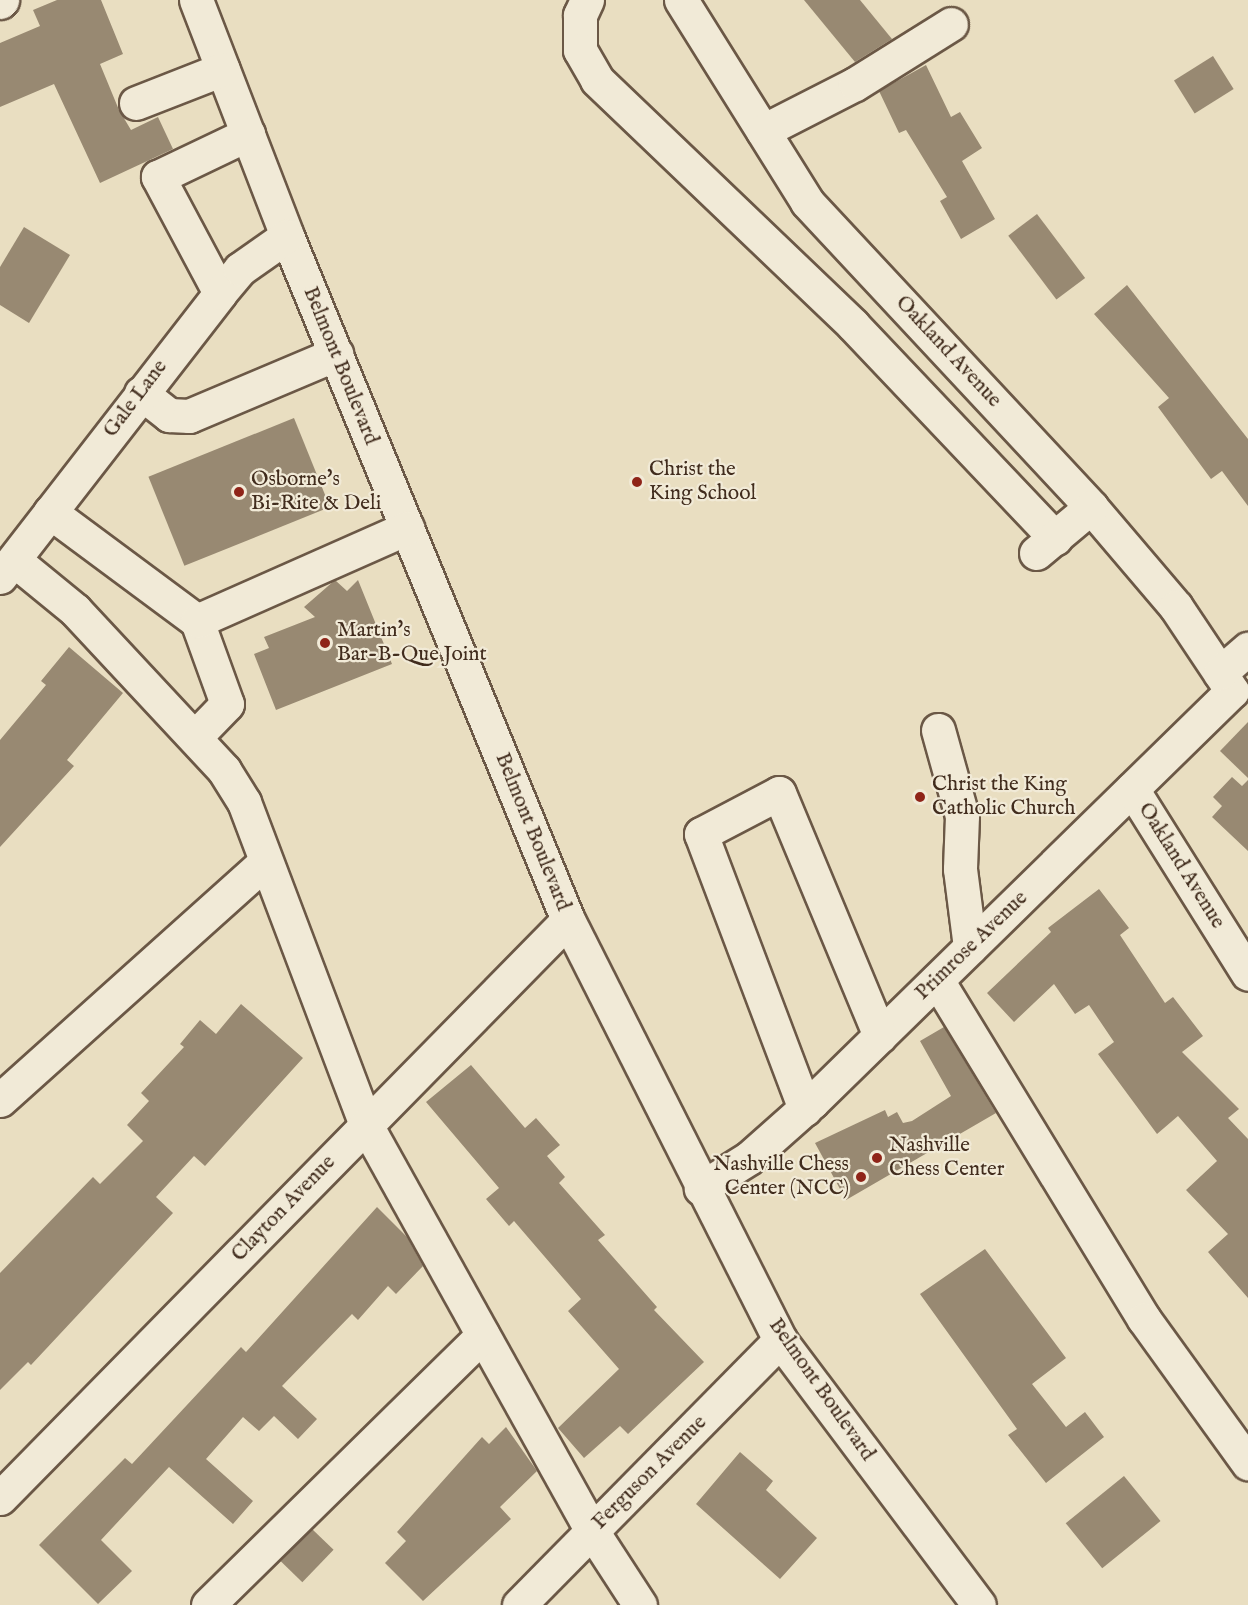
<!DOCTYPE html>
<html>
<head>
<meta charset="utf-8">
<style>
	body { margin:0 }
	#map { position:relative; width:1248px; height:1605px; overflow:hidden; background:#e9dec1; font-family:"IM FELL English",serif }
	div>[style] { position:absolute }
	.building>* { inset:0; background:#988972; transform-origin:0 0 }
	.roads { filter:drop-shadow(2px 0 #6b5846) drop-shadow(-2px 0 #6b5846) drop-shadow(0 2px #6b5846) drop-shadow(0 -2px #6b5846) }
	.minor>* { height:33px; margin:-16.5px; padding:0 16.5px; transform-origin:16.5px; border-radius:16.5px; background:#f1ead7 }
	.dots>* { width:16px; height:16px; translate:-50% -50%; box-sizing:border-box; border:3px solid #f1ead7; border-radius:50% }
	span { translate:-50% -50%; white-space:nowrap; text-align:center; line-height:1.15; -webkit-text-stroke:4.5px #f1ead7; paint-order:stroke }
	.street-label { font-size:21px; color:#412c1d }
	.poi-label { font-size:21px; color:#412c1d }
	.left { translate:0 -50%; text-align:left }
	.right { translate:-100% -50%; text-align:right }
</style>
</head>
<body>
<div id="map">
	<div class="building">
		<div style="clip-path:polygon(57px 0,101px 0,123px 54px,100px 64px,119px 110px,131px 130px,158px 117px,173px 149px,100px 183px,54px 84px,0 107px,0 43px,40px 26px,33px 10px)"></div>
		<div style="clip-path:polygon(804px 0,860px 0,892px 39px,855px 62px)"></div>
		<div style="left:1213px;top:56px;width:39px;height:46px;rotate:58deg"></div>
		<div style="clip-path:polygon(926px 65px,951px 117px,960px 112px,982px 148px,962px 161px,995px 219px,961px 239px,940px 201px,947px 197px,906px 130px,899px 133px,879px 91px)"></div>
		<div style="left:1037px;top:214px;width:80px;height:36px;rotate:53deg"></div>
		<div style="clip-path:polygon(24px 227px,70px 255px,29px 323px,0 305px,0 267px)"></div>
		<div style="clip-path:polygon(1127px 285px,1248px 439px,1248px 506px,1222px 471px,1211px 479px,1158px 407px,1169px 398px,1094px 314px)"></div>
		<div style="left:294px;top:418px;width:96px;height:157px;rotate:68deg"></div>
		<div style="clip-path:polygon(335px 580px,347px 591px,358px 580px,392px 664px,276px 710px,254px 654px,269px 648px,264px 637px,315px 617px,304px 607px)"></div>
		<div style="clip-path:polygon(69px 647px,123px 693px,67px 760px,74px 766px,0 847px,0 740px,46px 685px,41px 681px)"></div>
		<div style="clip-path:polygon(1248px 722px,1248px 778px,1220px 751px)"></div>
		<div style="clip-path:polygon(1232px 777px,1242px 786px,1248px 780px,1248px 851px,1212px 817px,1222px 806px,1213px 797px)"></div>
		<div style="clip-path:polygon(1099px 889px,1129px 928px,1120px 935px,1165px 1003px,1173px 997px,1203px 1036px,1182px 1052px,1239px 1109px,1228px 1118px,1248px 1139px,1248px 1298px,1208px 1252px,1228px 1234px,1186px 1190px,1217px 1161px,1178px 1116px,1157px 1134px,1098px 1054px,1114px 1042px,1089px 1005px,1075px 1014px,1054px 984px,1014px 1022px,987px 993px,1051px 932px,1048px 928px)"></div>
		<div style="clip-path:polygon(241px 1004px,303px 1058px,205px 1166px,194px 1156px,156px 1197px,173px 1213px,31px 1365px,28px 1362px,0 1390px,0 1273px,93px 1177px,100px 1184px,143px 1141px,127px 1125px,149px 1101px,141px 1093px,184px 1047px,180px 1044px,200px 1020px,216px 1034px)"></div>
		<div style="clip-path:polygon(944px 1027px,996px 1113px,846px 1200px,815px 1143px,885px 1110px,888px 1117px,897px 1112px,903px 1123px,912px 1121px,951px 1096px,920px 1041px)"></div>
		<div style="clip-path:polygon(471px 1065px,525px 1128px,536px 1118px,560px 1145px,547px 1156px,565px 1177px,559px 1183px,605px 1235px,598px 1240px,657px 1307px,654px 1310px,704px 1362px,628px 1434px,620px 1426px,584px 1458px,558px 1428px,619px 1369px,568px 1311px,581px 1299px,514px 1221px,509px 1226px,486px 1199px,499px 1188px,426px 1102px)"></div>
		<div style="clip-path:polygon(377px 1207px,407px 1237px,423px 1266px,396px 1294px,388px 1286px,358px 1320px,352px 1314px,282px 1386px,317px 1419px,298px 1439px,274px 1416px,259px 1431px,243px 1417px,206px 1459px,253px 1501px,233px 1524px,169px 1467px,101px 1540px,132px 1571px,98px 1604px,39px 1545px,125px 1458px,132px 1464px,241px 1347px,246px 1352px)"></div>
		<div style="clip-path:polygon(985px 1249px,1066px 1358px,1032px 1384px,1066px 1427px,1085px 1412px,1104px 1437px,1046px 1483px,1008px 1435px,1017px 1429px,920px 1294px)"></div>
		<div style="clip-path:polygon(506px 1427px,537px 1471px,500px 1507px,511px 1519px,423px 1601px,385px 1563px,406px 1541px,397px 1532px,482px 1437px,489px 1444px)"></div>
		<div style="clip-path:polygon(740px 1452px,773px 1481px,766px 1490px,817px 1538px,780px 1579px,696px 1504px)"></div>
		<div style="left:1124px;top:1476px;width:58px;height:75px;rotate:51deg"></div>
		<div style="left:312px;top:1529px;width:30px;height:45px;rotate:44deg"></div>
	</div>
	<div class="roads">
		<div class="minor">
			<div style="left:196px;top:0;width:253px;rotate:68.9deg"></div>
			<div style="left:287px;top:236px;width:739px;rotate:67.67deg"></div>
			<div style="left:568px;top:920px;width:470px;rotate:63.2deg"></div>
			<div style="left:780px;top:1340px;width:331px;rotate:53.1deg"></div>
			<div style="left:587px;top:0;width:17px;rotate:115deg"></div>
			<div style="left:580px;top:15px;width:35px;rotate:90deg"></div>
			<div style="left:580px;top:50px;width:34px;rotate:60deg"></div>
			<div style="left:597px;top:80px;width:354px;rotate:43.7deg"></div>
			<div style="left:853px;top:325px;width:294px;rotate:46.5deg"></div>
			<div style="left:681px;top:0;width:238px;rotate:58deg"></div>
			<div style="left:807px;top:202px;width:417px;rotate:47deg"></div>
			<div style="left:1091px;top:507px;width:131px;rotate:49.6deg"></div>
			<div style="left:1176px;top:607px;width:101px;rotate:56.3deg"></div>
			<div style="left:1232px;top:691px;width:588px;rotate:135.62deg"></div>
			<div style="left:812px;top:1102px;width:84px;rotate:138.4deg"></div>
			<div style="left:749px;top:1158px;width:57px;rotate:148deg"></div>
			<div style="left:0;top:2px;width:3px;rotate:-45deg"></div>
			<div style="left:136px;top:103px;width:93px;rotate:-21.3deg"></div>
			<div style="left:763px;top:131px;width:103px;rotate:-27.1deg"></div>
			<div style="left:855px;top:84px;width:113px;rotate:-32deg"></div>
			<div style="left:220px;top:293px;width:132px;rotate:-118.1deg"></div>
			<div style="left:158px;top:177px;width:100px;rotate:-25.5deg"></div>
			<div style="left:141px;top:393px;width:36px;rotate:38deg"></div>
			<div style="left:169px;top:415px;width:20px;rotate:3deg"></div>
			<div style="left:189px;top:416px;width:160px;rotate:-22.9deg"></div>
			<div style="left:50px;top:512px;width:183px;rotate:36.6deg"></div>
			<div style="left:197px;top:621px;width:88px;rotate:70.1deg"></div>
			<div style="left:227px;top:704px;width:46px;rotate:134.1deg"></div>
			<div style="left:1036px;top:553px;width:72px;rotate:-39.9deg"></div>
			<div style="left:14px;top:560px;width:79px;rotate:39.3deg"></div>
			<div style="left:75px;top:610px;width:219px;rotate:47deg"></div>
			<div style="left:224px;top:770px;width:38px;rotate:58deg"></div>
			<div style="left:244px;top:802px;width:345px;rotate:69.3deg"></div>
			<div style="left:366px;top:1125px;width:465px;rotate:60.9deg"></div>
			<div style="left:592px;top:1531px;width:88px;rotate:57deg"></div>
			<div style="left:0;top:577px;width:359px;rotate:-52.2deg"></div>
			<div style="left:220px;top:293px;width:31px;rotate:-50deg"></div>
			<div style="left:240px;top:269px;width:57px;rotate:-35.1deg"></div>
			<div style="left:197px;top:621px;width:230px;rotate:-23.9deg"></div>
			<div style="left:1220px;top:673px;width:37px;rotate:-41deg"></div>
			<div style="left:938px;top:730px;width:89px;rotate:74.4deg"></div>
			<div style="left:962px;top:816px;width:53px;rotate:92.2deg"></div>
			<div style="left:960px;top:869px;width:79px;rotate:82.7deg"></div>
			<div style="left:1132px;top:789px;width:218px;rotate:57.9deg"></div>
			<div style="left:937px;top:980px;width:397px;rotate:58.6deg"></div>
			<div style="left:1144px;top:1319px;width:178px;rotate:54.2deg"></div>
			<div style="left:0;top:1100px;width:356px;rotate:-41.9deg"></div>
			<div style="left:805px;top:1109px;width:294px;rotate:-110.7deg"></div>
			<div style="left:701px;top:834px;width:88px;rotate:-27.7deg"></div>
			<div style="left:779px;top:793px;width:263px;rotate:67.4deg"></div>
			<div style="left:0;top:1498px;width:810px;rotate:-45.5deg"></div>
			<div style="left:208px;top:1605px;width:385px;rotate:-44.5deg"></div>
			<div style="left:519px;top:1605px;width:372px;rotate:-45.4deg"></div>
		</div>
	</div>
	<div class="dots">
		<div style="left:637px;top:482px;background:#8f2418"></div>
		<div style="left:239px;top:492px;background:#8f2418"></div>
		<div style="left:325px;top:643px;background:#8f2418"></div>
		<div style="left:920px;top:797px;background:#8f2418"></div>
		<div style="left:877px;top:1158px;background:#8f2418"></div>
		<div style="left:861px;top:1177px;background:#8f2418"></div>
	</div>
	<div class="street-label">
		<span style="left:948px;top:352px;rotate:47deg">Oakland Avenue</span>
		<span style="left:340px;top:366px;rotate:68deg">Belmont Boulevard</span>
		<span style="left:136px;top:399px;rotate:-53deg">Gale Lane</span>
		<span style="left:532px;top:832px;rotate:68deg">Belmont Boulevard</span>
		<span style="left:1181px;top:866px;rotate:58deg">Oakland Avenue</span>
		<span style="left:972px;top:946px;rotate:-44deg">Primrose Avenue</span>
		<span style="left:284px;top:1209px;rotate:-46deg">Clayton Avenue</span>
		<span style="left:821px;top:1390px;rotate:55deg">Belmont Boulevard</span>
		<span style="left:650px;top:1473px;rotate:-45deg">Ferguson Avenue</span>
	</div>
	<div class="poi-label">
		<span class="left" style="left:649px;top:482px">Christ the<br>King School</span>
		<span class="left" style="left:251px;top:492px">Osborne's<br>Bi-Rite &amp; Deli</span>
		<span class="left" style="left:337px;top:643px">Martin's<br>Bar-B-Que Joint</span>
		<span class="left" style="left:932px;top:797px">Christ the King<br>Catholic Church</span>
		<span class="left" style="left:889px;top:1158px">Nashville<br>Chess Center</span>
		<span class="right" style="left:849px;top:1177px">Nashville Chess<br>Center (NCC)</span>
	</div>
</div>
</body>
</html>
